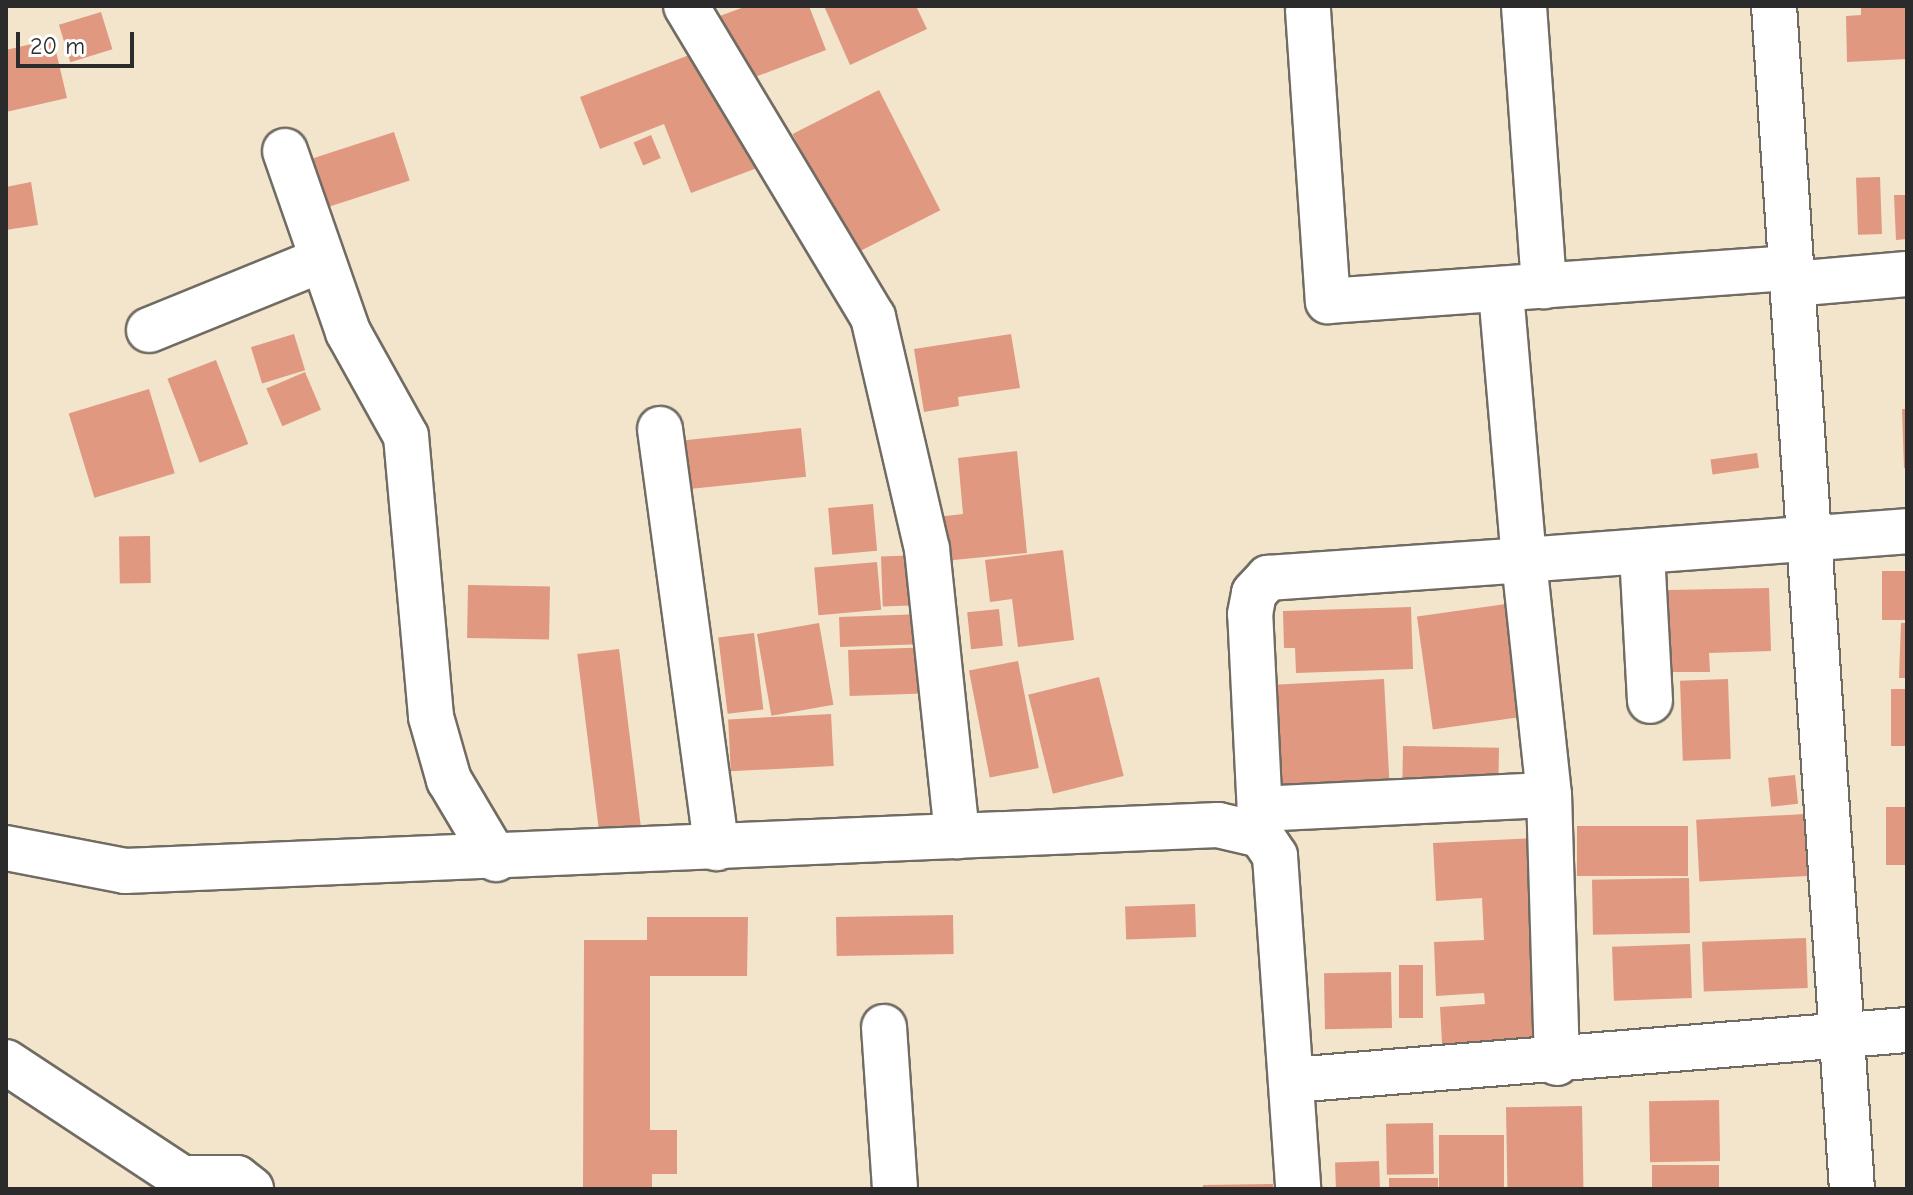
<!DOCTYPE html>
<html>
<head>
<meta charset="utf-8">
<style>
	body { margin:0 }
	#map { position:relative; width:1913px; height:1195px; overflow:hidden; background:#f2e5cc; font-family:"Comic Neue",sans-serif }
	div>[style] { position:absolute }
	.building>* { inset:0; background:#e09881; transform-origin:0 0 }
	.roads { filter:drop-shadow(2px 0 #716c63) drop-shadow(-2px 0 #716c63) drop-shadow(0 2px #716c63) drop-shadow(0 -2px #716c63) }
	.minor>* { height:44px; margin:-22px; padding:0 22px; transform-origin:22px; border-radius:22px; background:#fff }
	span { translate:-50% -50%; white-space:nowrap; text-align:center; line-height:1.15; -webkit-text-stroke:7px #fff; paint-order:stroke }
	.frame { position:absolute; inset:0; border:8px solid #2b2b2b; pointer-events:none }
	.scale { position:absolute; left:16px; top:32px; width:118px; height:36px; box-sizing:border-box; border:4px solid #2b2b2b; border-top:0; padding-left:10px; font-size:24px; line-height:28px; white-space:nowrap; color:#2b2b2b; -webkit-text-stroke:6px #fff; paint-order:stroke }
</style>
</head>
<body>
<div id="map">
	<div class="building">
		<div style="clip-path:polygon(747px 6px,809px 6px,826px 50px,742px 82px,717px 17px)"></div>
		<div style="clip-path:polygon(824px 6px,916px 6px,927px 29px,850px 65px)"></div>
		<div style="clip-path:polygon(1861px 6px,1907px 6px,1907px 59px,1847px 62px,1846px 16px,1861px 15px)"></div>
		<div style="left:101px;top:12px;width:39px;height:44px;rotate:73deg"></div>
		<div style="clip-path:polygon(53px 39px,67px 98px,6px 112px,6px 50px)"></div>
		<div style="clip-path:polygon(710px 47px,757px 168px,691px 193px,664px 124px,600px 149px,580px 97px)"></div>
		<div style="left:879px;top:90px;width:135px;height:97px;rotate:63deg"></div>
		<div style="left:394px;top:132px;width:51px;height:89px;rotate:72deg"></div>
		<div style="left:651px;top:135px;width:25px;height:19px;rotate:67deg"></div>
		<div style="left:1880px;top:177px;width:57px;height:24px;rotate:88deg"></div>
		<div style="clip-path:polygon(31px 182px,38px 225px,6px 230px,6px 187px)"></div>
		<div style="clip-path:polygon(1894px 195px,1907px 195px,1907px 239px,1896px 240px)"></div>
		<div style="left:294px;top:334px;width:38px;height:45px;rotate:73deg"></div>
		<div style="clip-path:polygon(1011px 334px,1020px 388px,958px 397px,959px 406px,924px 412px,914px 349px)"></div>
		<div style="left:216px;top:360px;width:90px;height:52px;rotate:69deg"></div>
		<div style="left:305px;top:372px;width:41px;height:42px;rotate:67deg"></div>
		<div style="left:149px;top:389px;width:88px;height:84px;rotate:73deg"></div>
		<div style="clip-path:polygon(1902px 409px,1907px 409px,1907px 468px,1904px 468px)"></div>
		<div style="left:801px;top:428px;width:49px;height:117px;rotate:84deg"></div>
		<div style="clip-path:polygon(1017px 451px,1027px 553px,933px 562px,928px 518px,963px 514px,958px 458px)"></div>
		<div style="left:1757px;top:453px;width:15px;height:47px;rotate:82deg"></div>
		<div style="left:873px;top:504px;width:47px;height:45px;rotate:85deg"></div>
		<div style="left:150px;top:536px;width:47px;height:31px;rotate:89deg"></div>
		<div style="clip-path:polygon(1063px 550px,1074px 640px,1018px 647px,1012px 599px,990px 602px,985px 560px)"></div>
		<div style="left:923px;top:555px;width:50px;height:42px;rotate:88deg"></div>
		<div style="left:877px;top:562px;width:48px;height:63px;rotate:85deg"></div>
		<div style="left:1907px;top:571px;width:49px;height:25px;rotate:90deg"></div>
		<div style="left:468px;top:585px;width:82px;height:53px;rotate:1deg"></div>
		<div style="clip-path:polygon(1769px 588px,1771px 651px,1709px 653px,1710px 672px,1670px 672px,1668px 590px)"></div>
		<div style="left:1513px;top:603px;width:114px;height:97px;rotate:82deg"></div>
		<div style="clip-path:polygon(1411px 607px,1413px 669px,1296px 673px,1295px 648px,1284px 648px,1283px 611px)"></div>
		<div style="left:999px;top:609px;width:37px;height:32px;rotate:84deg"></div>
		<div style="left:924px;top:614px;width:30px;height:85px;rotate:88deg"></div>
		<div style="left:819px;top:623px;width:83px;height:63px;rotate:80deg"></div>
		<div style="clip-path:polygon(1901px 623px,1907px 623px,1907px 678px,1899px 678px)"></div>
		<div style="left:754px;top:633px;width:77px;height:36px;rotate:83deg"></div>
		<div style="left:935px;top:647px;width:46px;height:87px;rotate:88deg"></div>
		<div style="left:619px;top:649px;width:192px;height:42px;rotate:83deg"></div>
		<div style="left:1018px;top:661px;width:109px;height:50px;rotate:79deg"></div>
		<div style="left:1099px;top:677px;width:102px;height:73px;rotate:76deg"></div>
		<div style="left:1384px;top:679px;width:104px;height:110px;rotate:87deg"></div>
		<div style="left:1728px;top:679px;width:80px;height:48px;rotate:88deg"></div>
		<div style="left:1891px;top:689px;width:16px;height:57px"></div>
		<div style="left:831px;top:714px;width:52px;height:103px;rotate:87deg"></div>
		<div style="left:1403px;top:746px;width:96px;height:35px;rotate:1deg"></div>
		<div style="left:1795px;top:775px;width:29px;height:27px;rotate:84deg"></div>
		<div style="left:1886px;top:807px;width:21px;height:58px"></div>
		<div style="left:1805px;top:814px;width:62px;height:109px;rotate:87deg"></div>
		<div style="left:1688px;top:826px;width:50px;height:111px;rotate:90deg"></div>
		<div style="clip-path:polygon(1535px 838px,1546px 1056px,1443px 1061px,1440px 1007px,1485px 1004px,1484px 993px,1436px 996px,1434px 942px,1484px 940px,1482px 898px,1436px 901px,1433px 843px)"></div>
		<div style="left:1689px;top:878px;width:55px;height:97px;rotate:89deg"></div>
		<div style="left:1195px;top:904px;width:33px;height:70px;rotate:88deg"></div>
		<div style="left:953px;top:915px;width:39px;height:117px;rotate:89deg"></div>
		<div style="clip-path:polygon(647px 917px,748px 917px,747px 976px,650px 976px,650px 1130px,677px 1130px,677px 1174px,652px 1174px,652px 1189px,583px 1189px,584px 940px,647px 940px)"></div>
		<div style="left:1806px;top:938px;width:50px;height:104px;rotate:88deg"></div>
		<div style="left:1690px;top:944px;width:54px;height:78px;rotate:88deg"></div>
		<div style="left:1399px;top:965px;width:24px;height:53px"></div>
		<div style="left:1391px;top:972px;width:56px;height:67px;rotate:89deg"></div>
		<div style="left:1719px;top:1100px;width:61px;height:70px;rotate:89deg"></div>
		<div style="left:1582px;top:1106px;width:83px;height:76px;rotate:89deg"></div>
		<div style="left:1433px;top:1123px;width:51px;height:47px;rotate:89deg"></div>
		<div style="left:1439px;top:1135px;width:65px;height:54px"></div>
		<div style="left:1379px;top:1161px;width:28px;height:44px;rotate:88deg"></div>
		<div style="left:1719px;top:1165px;width:24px;height:67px;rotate:90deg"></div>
		<div style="left:1389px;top:1178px;width:49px;height:11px"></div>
		<div style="clip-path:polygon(1273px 1184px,1273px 1189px,1203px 1189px,1203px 1185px)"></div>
	</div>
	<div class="roads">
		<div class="minor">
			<div style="left:686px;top:6px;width:363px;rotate:59deg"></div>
			<div style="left:873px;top:317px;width:238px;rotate:76.9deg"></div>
			<div style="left:927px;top:549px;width:289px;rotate:84deg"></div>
			<div style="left:1524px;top:6px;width:281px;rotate:85.9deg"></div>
			<div style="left:1774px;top:6px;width:1186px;rotate:86.23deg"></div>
			<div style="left:1308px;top:10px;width:292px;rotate:86.1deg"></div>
			<div style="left:1328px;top:301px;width:464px;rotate:-4.1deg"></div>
			<div style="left:285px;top:151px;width:192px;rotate:70.8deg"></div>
			<div style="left:348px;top:332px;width:119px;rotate:60.9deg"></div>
			<div style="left:406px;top:436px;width:282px;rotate:84.9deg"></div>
			<div style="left:431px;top:717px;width:66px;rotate:74.1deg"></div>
			<div style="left:449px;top:780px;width:92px;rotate:59.3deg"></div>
			<div style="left:1792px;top:284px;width:115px;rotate:-5deg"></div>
			<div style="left:149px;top:330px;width:183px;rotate:-22.1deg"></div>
			<div style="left:660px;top:429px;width:423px;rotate:82.3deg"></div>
			<div style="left:1642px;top:553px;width:148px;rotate:86.9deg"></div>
			<div style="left:1260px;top:809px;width:289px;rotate:-2.8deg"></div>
			<div style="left:1261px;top:835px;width:221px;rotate:-92.8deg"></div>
			<div style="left:1250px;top:614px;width:21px;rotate:-79deg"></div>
			<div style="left:1254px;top:593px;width:21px;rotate:-47deg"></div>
			<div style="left:1268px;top:578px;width:257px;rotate:-4deg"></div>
			<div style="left:1524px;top:560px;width:272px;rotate:-94.9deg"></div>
			<div style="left:6px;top:848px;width:121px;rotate:10.9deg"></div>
			<div style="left:125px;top:871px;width:1094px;rotate:-2.41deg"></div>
			<div style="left:1218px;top:825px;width:44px;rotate:13.1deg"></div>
			<div style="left:1261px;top:835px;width:25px;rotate:56deg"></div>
			<div style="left:1275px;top:856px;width:334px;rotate:86deg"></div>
			<div style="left:884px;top:1027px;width:162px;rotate:86.1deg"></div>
			<div style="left:6px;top:1062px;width:211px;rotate:33.4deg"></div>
			<div style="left:182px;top:1178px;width:55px"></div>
			<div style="left:237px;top:1178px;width:18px;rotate:38deg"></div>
			<div style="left:1557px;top:1063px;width:268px;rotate:-91.7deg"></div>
			<div style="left:1549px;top:795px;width:236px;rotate:-96.1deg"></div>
			<div style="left:1524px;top:560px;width:384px;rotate:-4.3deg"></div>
			<div style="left:1292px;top:1080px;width:617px;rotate:-4.65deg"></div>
		</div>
	</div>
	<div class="frame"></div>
	<div class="scale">20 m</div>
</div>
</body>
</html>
